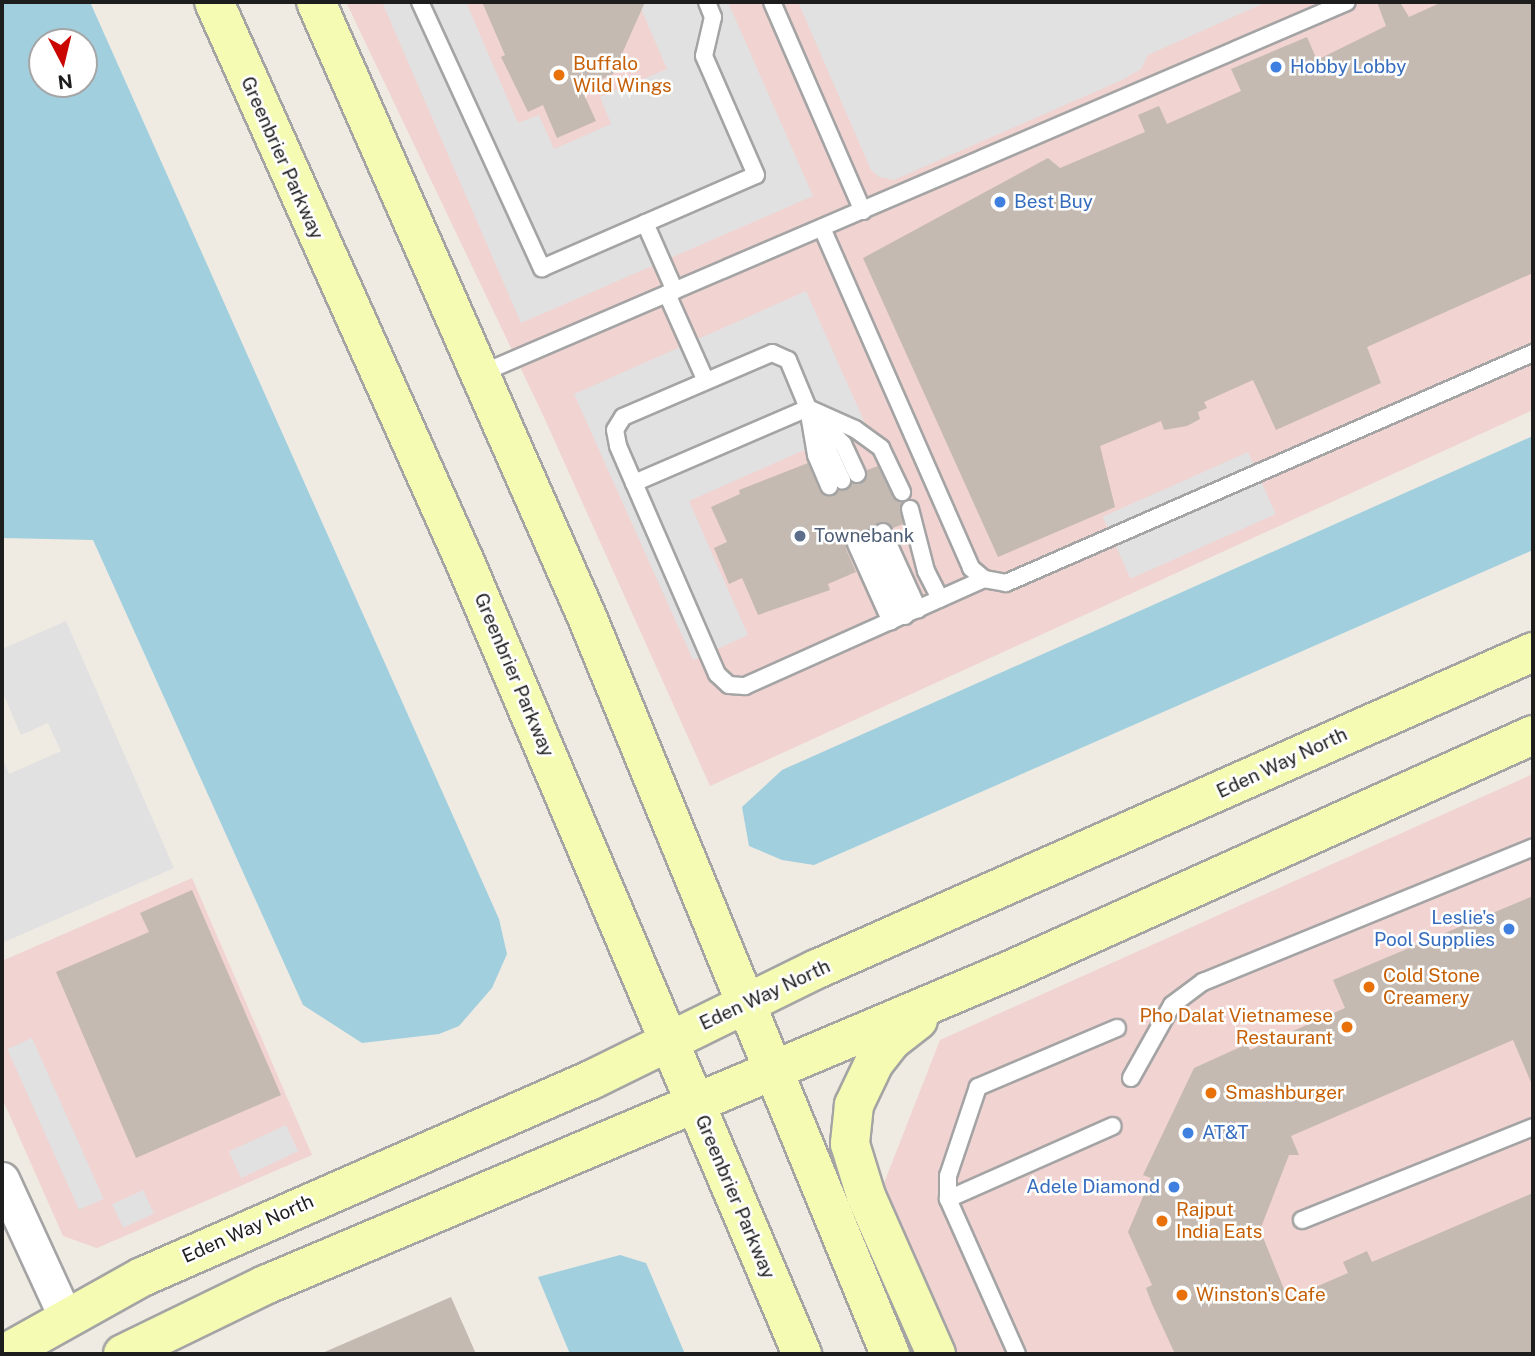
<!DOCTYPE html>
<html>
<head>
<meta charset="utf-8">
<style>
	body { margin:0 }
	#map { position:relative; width:1535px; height:1356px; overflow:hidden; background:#efebe3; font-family:"Public Sans",sans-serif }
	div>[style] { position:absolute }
	.commercial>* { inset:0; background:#f1d3d1 }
	.parking>* { inset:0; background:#e1e1e1; transform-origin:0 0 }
	.water>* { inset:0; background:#a1cfde }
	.building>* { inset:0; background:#c4bab2 }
	.roads { filter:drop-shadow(2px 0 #a4a4a4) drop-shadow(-2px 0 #a4a4a4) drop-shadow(0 2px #a4a4a4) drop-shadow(0 -2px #a4a4a4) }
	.lane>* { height:16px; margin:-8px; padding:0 8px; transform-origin:8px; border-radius:8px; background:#fff }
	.street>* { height:33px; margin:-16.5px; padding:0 16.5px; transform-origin:16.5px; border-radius:16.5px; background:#fff }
	.secondary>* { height:38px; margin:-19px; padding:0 19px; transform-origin:19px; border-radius:19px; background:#f6fbb4 }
	.dots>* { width:19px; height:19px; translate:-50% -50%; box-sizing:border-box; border:4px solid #fff; border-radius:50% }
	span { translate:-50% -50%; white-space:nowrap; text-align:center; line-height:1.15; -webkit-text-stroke:5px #fff; paint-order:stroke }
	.food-label { font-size:19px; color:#c56008 }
	.left { translate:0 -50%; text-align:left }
	.right { translate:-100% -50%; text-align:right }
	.shop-label { font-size:19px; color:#366cbe }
	.street-label { font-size:19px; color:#1d1d1d }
	.service-label { font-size:19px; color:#4e5e75 }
	.frame { position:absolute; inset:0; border:4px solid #1d1d1d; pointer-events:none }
	.north { position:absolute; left:28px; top:28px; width:70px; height:70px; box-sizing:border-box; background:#fff; border:2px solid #a5a5a5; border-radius:50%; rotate:173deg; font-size:19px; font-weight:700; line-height:28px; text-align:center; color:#1d1d1d }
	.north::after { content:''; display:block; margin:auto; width:24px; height:32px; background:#cb0500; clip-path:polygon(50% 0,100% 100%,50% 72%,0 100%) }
</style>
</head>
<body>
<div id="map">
	<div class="commercial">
		<div style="clip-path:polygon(346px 2px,1533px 2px,1533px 410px,710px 786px,542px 413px)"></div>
		<div style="clip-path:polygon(1533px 774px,1533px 1354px,953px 1354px,884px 1183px,940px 1040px)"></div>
		<div style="clip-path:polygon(192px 878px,312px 1155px,97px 1248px,63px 1236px,2px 1098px,2px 961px)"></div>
	</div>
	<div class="parking">
		<div style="clip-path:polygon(382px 2px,466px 2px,518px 123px,539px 115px,554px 149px,611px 124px,600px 97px,667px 69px,638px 2px,728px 2px,813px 196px,521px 323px)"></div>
		<div style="clip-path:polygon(798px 2px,1277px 2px,1262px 4px,1148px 55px,1141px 69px,1122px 80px,894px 180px,879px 177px,871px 170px)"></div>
		<div style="clip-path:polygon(806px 291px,865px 423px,689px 501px,748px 635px,693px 660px,574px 394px)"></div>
		<div style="left:1248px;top:452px;width:68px;height:159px;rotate:66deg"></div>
		<div style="clip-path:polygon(66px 621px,174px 868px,2px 943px,2px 758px,9px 774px,61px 751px,48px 723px,21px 735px,2px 691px,2px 649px)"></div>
		<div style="left:32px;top:1038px;width:176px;height:27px;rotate:66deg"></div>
		<div style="left:286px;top:1125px;width:29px;height:63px;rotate:65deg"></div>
		<div style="left:143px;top:1190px;width:26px;height:34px;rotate:65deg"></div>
	</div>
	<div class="water">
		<div style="clip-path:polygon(evenodd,2px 2px,90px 2px,499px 919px,507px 954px,492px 988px,459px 1026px,439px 1034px,362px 1043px,303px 1005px,93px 540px,2px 538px,2px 2px,42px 42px,84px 42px,84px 84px,42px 84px,42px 42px)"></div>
		<div style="clip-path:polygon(1533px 436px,1533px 550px,814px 865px,782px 860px,749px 846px,742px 807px,782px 770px)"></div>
		<div style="clip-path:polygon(620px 1255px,646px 1263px,685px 1354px,570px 1354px,538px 1277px)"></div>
	</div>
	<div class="building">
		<div style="clip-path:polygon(482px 2px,645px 2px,613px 74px,581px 88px,596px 121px,557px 138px,543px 105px,528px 112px,501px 57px,505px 55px)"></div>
		<div style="clip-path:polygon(1377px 2px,1400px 2px,1409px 17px,1442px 2px,1533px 2px,1533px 273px,1367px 347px,1381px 383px,1276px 430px,1253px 380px,1204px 402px,1207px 408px,1198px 412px,1200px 419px,1187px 426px,1164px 430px,1161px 421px,1100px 446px,1115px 507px,998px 557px,863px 258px,1048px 158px,1060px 168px,1145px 132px,1138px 115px,1159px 106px,1167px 124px,1241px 91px,1231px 69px,1307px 37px,1317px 60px,1386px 26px)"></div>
		<div style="clip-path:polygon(808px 463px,820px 491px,828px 496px,852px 483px,862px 483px,867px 470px,878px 466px,893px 497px,901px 502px,903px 524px,893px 528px,879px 522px,873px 530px,851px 535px,846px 549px,856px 572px,828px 584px,830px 590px,758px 615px,742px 578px,729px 584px,714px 548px,727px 542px,711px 507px,740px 494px,739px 490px)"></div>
		<div style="clip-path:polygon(192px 890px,281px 1095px,136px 1158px,56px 972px,149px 932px,140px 913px)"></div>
		<div style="clip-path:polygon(1533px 896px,1533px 1087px,1513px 1040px,1291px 1136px,1299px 1155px,1289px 1155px,1260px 1230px,1288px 1299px,1348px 1273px,1343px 1262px,1367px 1251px,1372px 1262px,1533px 1193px,1533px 1354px,1175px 1354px,1152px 1304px,1146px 1288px,1152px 1285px,1128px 1232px,1151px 1178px,1143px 1175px,1194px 1068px,1247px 1044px,1250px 1050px,1345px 1008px,1333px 980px)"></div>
		<div style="clip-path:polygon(451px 1297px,476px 1354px,320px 1354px)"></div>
	</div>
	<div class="roads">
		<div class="lane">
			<div style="left:420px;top:2px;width:293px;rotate:65.4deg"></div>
			<div style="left:542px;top:268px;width:233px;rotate:-23.5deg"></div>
			<div style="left:756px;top:175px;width:130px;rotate:-113.6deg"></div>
			<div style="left:704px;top:56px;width:40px;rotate:-77deg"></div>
			<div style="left:713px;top:17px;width:16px;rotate:-112deg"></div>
			<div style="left:772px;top:2px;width:228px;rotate:66.5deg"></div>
			<div style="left:645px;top:223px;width:74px;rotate:66.2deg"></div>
			<div style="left:822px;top:228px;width:371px;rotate:66.3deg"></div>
			<div style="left:971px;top:568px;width:17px;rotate:40deg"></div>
			<div style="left:984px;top:579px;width:22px;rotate:10deg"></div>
			<div style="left:1006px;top:583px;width:575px;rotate:-23.58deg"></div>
			<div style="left:667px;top:294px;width:95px;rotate:65.9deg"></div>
			<div style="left:480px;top:374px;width:943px;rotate:-23.22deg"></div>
			<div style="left:808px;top:408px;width:51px;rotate:24.1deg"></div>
			<div style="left:855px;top:429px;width:32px;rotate:36deg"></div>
			<div style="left:881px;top:448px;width:49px;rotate:64.5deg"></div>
			<div style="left:808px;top:408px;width:48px;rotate:80.3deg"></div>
			<div style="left:816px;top:455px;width:34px;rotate:67deg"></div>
			<div style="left:812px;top:412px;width:45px;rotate:45.9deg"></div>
			<div style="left:843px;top:444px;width:33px;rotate:65deg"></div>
			<div style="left:817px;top:426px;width:60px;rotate:65.2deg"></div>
			<div style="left:634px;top:483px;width:189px;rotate:-23.3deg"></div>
			<div style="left:808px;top:408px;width:52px;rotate:-112.6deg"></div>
			<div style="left:788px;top:360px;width:17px;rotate:-156deg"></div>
			<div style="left:772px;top:353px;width:162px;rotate:156.8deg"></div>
			<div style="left:623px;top:417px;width:15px;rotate:122deg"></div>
			<div style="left:615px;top:430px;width:16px;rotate:79deg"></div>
			<div style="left:618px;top:446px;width:40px;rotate:66.6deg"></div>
			<div style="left:634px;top:483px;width:208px;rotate:66.5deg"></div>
			<div style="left:717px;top:674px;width:16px;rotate:43deg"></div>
			<div style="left:729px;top:685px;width:16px;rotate:4deg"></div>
			<div style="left:745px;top:686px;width:262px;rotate:-24.1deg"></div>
			<div style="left:910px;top:509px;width:64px;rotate:75.5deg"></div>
			<div style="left:926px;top:571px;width:31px;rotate:63deg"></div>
			<div style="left:883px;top:532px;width:85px;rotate:65.6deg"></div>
			<div style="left:869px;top:539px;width:85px;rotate:64.9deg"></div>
			<div style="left:856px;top:544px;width:85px;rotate:65.8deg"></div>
			<div style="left:1131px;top:1078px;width:84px;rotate:-60.7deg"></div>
			<div style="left:1172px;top:1005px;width:39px;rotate:-37deg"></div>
			<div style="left:1203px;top:982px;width:357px;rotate:-22.2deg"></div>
			<div style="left:948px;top:1199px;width:180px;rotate:-23.9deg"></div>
			<div style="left:1302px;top:1220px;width:249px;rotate:-21.9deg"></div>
			<div style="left:1017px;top:1354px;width:170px;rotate:-114deg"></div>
			<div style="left:948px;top:1199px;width:23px;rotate:-90deg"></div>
			<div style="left:948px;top:1176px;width:94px;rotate:-71.4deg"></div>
			<div style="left:978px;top:1087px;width:151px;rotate:-23deg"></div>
		</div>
		<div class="street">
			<div style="left:2px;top:1179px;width:153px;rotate:65.3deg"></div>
		</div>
		<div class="secondary">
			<div style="left:214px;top:2px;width:614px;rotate:65.86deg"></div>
			<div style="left:465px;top:562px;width:861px;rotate:66.95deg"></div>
			<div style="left:316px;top:2px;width:672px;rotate:66.22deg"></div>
			<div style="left:587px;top:617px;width:797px;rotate:67.65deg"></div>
			<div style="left:918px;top:1020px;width:33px;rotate:142deg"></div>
			<div style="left:892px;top:1040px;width:29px;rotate:128deg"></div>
			<div style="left:874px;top:1063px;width:47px;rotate:115.5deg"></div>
			<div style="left:854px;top:1105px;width:39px;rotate:96deg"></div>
			<div style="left:850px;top:1144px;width:54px;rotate:72.9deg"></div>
			<div style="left:866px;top:1196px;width:173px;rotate:66.1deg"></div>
			<div style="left:4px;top:1354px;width:158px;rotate:-29.2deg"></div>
			<div style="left:142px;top:1277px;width:490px;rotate:-23.7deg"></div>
			<div style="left:591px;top:1080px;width:252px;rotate:-26.2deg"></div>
			<div style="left:817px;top:969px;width:783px;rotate:-23.88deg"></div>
			<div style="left:123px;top:1354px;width:158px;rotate:-25.9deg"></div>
			<div style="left:265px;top:1285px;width:812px;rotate:-22.9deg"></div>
			<div style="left:1013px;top:969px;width:570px;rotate:-24.23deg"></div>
		</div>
	</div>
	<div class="dots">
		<div style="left:1276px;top:67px;background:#3f7fe0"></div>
		<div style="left:559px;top:75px;background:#e8710a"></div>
		<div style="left:1000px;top:202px;background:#3f7fe0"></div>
		<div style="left:800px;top:536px;background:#5c6f8a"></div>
		<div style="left:1509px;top:929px;background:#3f7fe0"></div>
		<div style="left:1369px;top:987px;background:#e8710a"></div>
		<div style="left:1347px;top:1027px;background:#e8710a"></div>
		<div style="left:1211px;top:1093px;background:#e8710a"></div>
		<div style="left:1188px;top:1133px;background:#3f7fe0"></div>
		<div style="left:1174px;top:1187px;background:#3f7fe0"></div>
		<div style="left:1162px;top:1221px;background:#e8710a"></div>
		<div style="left:1182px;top:1295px;background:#e8710a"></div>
	</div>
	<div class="food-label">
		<span class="left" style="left:573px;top:75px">Buffalo<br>Wild Wings</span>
		<span class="left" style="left:1383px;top:987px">Cold Stone<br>Creamery</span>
		<span class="right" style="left:1333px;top:1027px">Pho Dalat Vietnamese<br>Restaurant</span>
		<span class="left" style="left:1225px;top:1093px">Smashburger</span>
		<span class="left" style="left:1176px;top:1221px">Rajput<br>India Eats</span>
		<span class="left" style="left:1196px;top:1295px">Winston's Cafe</span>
	</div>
	<div class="shop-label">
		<span class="left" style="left:1290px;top:67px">Hobby Lobby</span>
		<span class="left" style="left:1014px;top:202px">Best Buy</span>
		<span class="right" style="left:1495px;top:929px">Leslie's<br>Pool Supplies</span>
		<span class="left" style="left:1202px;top:1133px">AT&amp;T</span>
		<span class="right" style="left:1160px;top:1187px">Adele Diamond</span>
	</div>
	<div class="street-label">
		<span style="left:282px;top:158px;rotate:66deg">Greenbrier Parkway</span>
		<span style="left:514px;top:675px;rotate:67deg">Greenbrier Parkway</span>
		<span style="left:1282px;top:763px;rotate:-25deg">Eden Way North</span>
		<span style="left:765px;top:995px;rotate:-25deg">Eden Way North</span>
		<span style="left:735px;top:1197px;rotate:67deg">Greenbrier Parkway</span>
		<span style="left:248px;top:1229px;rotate:-24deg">Eden Way North</span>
	</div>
	<div class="service-label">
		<span class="left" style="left:814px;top:536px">Townebank</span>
	</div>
	<div class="frame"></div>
	<div class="north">N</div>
</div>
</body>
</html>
